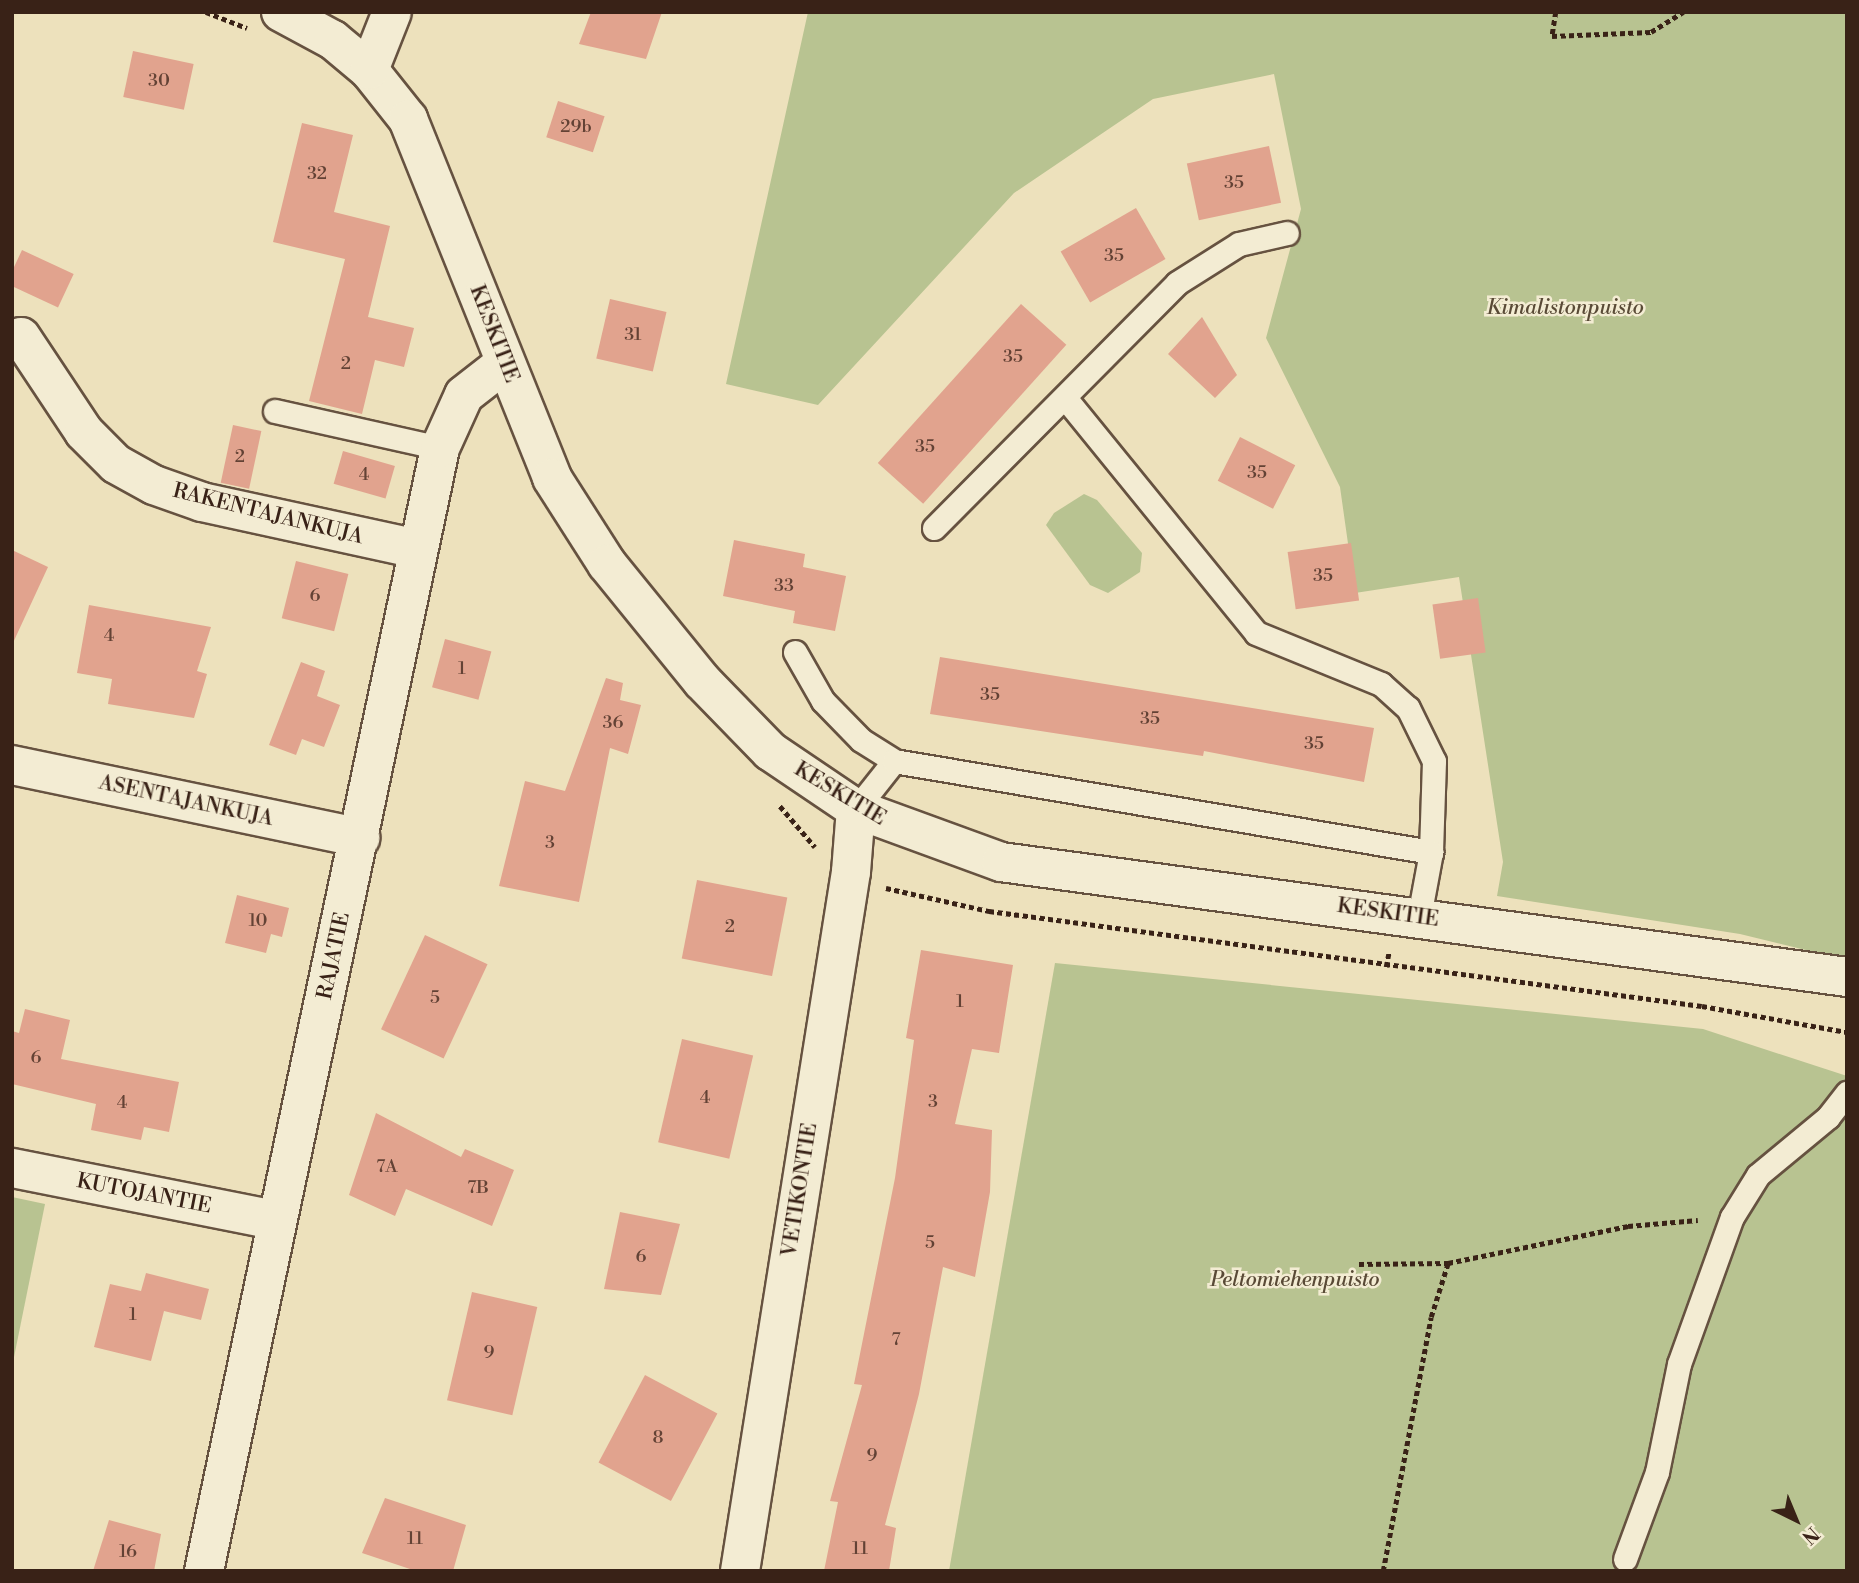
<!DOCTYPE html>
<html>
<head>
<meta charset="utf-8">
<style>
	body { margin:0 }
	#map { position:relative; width:1859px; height:1583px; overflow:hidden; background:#ede1bc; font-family:"Libre Bodoni",serif }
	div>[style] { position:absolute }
	.green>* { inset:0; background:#b8c391 }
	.building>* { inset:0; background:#e1a38e; transform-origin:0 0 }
	.path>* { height:4.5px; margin-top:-2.25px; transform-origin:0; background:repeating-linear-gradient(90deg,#392217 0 5px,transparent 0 8.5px) }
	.roads { filter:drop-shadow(2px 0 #665240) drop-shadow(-2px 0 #665240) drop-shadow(0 2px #665240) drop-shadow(0 -2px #665240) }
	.lane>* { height:23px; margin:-11.5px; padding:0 11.5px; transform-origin:11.5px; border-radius:11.5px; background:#f3ecd3 }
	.street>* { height:38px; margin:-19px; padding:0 19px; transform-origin:19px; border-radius:19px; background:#f3ecd3 }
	span { translate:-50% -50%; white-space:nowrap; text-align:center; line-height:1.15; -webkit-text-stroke:5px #f3ecd3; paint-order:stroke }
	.number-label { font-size:18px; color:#634235 }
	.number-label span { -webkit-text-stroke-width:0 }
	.park-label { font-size:21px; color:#594a36; font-style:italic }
	.street-label { font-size:21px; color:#392217 }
	.frame { position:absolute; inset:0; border:14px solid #392217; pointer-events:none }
	.north { position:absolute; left:1761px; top:1485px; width:70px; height:70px; -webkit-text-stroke:5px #f3ecd3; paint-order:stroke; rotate:137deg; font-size:19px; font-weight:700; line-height:28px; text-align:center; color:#392217 }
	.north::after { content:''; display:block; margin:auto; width:24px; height:32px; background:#392217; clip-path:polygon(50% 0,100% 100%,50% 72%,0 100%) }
</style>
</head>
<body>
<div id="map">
	<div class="green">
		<div style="clip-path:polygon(808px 12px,1847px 12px,1847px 960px,1740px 934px,1497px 896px,1503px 862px,1459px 577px,1355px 593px,1340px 487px,1266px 338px,1301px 209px,1274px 74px,1153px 99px,1014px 193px,818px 405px,726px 384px)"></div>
		<div style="clip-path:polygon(1084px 494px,1097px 500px,1142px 553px,1140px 572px,1108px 593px,1090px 585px,1046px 525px,1054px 513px)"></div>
		<div style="clip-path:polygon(1055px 963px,1703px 1029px,1847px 1076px,1847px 1571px,949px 1571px)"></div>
		<div style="clip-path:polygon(12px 1197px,45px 1204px,12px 1367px)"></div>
	</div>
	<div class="building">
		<div style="clip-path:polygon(591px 12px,662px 12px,646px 59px,579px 44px)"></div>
		<div style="left:133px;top:51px;width:62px;height:47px;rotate:12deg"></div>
		<div style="left:558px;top:101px;width:49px;height:38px;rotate:18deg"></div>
		<div style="clip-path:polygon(302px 123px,353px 135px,334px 212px,390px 226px,368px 317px,414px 328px,404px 367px,375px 360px,362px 414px,309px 401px,345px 259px,273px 242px)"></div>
		<div style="left:1269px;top:146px;width:58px;height:84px;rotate:78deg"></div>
		<div style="left:1136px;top:208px;width:59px;height:87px;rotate:60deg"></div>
		<div style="left:22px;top:250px;width:57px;height:37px;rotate:25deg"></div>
		<div style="left:610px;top:299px;width:58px;height:61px;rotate:13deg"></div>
		<div style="left:1021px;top:304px;width:61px;height:214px;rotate:42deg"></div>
		<div style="clip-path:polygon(1202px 317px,1237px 375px,1215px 398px,1168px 354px)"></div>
		<div style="left:233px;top:425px;width:29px;height:59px;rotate:12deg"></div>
		<div style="left:1240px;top:437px;width:62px;height:49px;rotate:27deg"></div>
		<div style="left:343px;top:451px;width:54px;height:34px;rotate:16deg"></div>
		<div style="clip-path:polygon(734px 540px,805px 554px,803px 567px,846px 576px,835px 631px,793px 623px,795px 611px,723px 596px)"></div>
		<div style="left:1351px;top:543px;width:58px;height:64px;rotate:82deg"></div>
		<div style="clip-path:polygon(12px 550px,48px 567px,12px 645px)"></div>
		<div style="left:296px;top:561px;width:54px;height:59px;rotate:14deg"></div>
		<div style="left:1478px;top:598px;width:55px;height:46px;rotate:82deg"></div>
		<div style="clip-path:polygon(89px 605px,211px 627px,197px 671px,207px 674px,194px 718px,108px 704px,112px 679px,77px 673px)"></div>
		<div style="left:445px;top:639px;width:48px;height:50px;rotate:15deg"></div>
		<div style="clip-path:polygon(940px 657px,1374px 728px,1364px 782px,1204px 751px,1203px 756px,930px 714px)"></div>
		<div style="clip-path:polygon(301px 662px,325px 671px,317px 696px,340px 705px,324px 747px,302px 739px,296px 755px,269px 745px)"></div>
		<div style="clip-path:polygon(606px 678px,623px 683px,620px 700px,641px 705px,628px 754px,610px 748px,579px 902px,499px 886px,525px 781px,565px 791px)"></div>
		<div style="left:697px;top:880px;width:92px;height:80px;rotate:11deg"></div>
		<div style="clip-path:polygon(237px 895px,289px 908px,282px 937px,271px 934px,266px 953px,225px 943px)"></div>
		<div style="left:425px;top:935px;width:69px;height:104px;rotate:25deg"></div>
		<div style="clip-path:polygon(921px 950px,1013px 965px,999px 1053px,972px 1049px,955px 1124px,992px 1130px,990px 1192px,975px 1277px,943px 1267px,919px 1394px,885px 1525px,896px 1528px,889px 1571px,824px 1571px,838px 1502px,830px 1501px,862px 1385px,854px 1384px,895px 1178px,914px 1040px,906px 1038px)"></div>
		<div style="clip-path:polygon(25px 1009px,70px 1020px,61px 1059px,179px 1082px,169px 1132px,144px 1127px,141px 1140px,91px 1130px,96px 1104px,12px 1084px,12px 1031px,19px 1033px)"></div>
		<div style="left:682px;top:1039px;width:73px;height:106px;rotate:13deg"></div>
		<div style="clip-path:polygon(376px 1113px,461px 1157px,465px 1149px,514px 1170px,492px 1226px,406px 1189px,395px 1216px,349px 1195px)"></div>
		<div style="clip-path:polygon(620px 1212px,680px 1224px,661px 1295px,604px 1289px)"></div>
		<div style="clip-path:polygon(146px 1273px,209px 1289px,201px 1320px,164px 1311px,151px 1361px,94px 1347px,110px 1284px,141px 1291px)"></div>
		<div style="left:472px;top:1292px;width:67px;height:111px;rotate:13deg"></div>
		<div style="left:645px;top:1375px;width:82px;height:99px;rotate:28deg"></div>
		<div style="clip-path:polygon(385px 1498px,466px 1525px,453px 1571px,416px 1571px,362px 1553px)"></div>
		<div style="clip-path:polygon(109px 1520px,161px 1534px,154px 1571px,93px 1571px)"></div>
	</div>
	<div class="path">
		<div style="left:206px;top:12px;width:44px;rotate:21.3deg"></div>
		<div style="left:1556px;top:12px;width:24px;rotate:99deg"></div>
		<div style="left:1552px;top:36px;width:99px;rotate:-2.3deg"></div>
		<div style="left:1651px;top:32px;width:38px;rotate:-32deg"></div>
		<div style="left:780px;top:806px;width:54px;rotate:49.5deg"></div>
		<div style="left:886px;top:888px;width:106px;rotate:12.6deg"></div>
		<div style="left:989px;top:911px;width:719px;rotate:7.59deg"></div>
		<div style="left:1702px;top:1006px;width:147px;rotate:10.2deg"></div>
		<div style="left:1386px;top:967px;width:16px;rotate:-79deg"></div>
		<div style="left:1359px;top:1264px;width:89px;rotate:-0.6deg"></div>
		<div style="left:1383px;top:1571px;width:258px;rotate:-79.3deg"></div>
		<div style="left:1431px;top:1317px;width:57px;rotate:-72.5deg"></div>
		<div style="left:1448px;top:1263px;width:184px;rotate:-11.6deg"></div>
		<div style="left:1628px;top:1226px;width:70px;rotate:-4.9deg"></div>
	</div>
	<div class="roads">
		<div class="lane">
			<div style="left:1066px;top:399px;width:301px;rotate:50.9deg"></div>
			<div style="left:1256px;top:633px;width:135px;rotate:22.2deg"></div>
			<div style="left:1381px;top:684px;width:36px;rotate:42deg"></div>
			<div style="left:1408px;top:708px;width:59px;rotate:63.9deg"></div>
			<div style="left:1434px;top:761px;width:91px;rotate:91.9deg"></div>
			<div style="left:1431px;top:852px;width:66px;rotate:100.5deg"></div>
			<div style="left:275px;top:411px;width:169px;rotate:12.6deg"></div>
			<div style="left:934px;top:528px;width:345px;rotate:-45.2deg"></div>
			<div style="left:1177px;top:283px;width:73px;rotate:-32.2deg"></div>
			<div style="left:1239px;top:244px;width:49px;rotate:-12.9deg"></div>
			<div style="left:795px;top:652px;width:56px;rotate:60.3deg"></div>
			<div style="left:823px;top:701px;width:54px;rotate:45.7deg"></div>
			<div style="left:861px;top:740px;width:39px;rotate:32deg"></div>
			<div style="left:856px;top:809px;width:61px;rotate:-51.6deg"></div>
			<div style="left:894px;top:761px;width:545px;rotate:9.62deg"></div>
			<div style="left:1625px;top:1559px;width:93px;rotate:-69.8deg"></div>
			<div style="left:1657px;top:1472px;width:110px;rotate:-78.5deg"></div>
			<div style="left:1679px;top:1364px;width:156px;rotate:-70.2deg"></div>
			<div style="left:1732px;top:1217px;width:49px;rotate:-58.2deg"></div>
			<div style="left:1758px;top:1175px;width:91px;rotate:-39.6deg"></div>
			<div style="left:1828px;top:1117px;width:31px;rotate:-52deg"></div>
		</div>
		<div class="street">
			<div style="left:281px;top:12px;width:59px;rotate:28.3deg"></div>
			<div style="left:333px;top:40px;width:47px;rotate:39.8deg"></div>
			<div style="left:369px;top:70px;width:63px;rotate:51.5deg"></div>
			<div style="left:408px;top:119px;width:387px;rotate:68.1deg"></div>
			<div style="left:552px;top:478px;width:102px;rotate:57.4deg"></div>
			<div style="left:607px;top:564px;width:151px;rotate:50.9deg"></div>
			<div style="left:702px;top:681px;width:98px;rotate:45.8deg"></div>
			<div style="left:770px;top:751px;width:104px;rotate:34deg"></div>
			<div style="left:856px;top:809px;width:154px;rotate:20.1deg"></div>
			<div style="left:1001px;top:862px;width:854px;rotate:7.74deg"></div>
			<div style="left:369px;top:70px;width:62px;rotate:-68.4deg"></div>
			<div style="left:21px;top:337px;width:114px;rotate:56.4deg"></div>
			<div style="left:84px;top:432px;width:45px;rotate:45deg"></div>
			<div style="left:116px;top:464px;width:43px;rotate:28.9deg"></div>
			<div style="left:154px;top:485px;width:51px;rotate:19.5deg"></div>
			<div style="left:202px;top:502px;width:220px;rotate:12.3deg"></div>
			<div style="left:12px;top:765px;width:356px;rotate:11.8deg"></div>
			<div style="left:12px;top:1168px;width:268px;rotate:11.2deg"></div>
			<div style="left:204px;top:1571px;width:1148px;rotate:-78.13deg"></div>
			<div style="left:440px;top:448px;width:58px;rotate:-65.6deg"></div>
			<div style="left:464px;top:395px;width:52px;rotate:-38deg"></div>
			<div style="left:740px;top:1571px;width:708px;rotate:-80.98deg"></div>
			<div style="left:851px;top:872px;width:63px;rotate:-85.5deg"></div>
		</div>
	</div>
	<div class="number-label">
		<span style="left:159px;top:81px">30</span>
		<span style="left:576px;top:127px">29b</span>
		<span style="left:317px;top:174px">32</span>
		<span style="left:1234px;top:183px">35</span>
		<span style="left:1114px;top:256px">35</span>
		<span style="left:633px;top:335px">31</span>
		<span style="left:1013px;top:357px">35</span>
		<span style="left:346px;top:364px">2</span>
		<span style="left:925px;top:447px">35</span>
		<span style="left:240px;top:457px">2</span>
		<span style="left:1257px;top:473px">35</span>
		<span style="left:364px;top:475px">4</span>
		<span style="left:1323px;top:576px">35</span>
		<span style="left:784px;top:586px">33</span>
		<span style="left:315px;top:596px">6</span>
		<span style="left:109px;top:636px">4</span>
		<span style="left:462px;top:669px">1</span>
		<span style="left:990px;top:695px">35</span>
		<span style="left:1150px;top:719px">35</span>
		<span style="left:613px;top:723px">36</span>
		<span style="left:1314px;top:744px">35</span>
		<span style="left:550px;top:843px">3</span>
		<span style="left:258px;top:921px">10</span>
		<span style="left:730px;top:927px">2</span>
		<span style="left:435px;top:998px">5</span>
		<span style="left:960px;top:1002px">1</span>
		<span style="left:36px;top:1058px">6</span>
		<span style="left:705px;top:1098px">4</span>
		<span style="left:933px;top:1102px">3</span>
		<span style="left:122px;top:1103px">4</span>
		<span style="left:387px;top:1167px">7A</span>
		<span style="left:478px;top:1188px">7B</span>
		<span style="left:930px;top:1243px">5</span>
		<span style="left:641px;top:1257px">6</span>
		<span style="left:133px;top:1315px">1</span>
		<span style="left:896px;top:1340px">7</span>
		<span style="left:489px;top:1353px">9</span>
		<span style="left:658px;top:1438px">8</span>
		<span style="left:872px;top:1456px">9</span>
		<span style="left:415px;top:1539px">11</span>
		<span style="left:860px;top:1549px">11</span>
		<span style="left:128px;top:1552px">16</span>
	</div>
	<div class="park-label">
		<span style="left:1565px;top:308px">Kimalistonpuisto</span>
		<span style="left:1295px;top:1280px">Peltomiehenpuisto</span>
	</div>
	<div class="street-label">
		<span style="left:494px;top:334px;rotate:69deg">KESKITIE</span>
		<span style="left:268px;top:514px;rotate:14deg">RAKENTAJANKUJA</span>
		<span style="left:840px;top:794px;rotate:31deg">KESKITIE</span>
		<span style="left:186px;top:801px;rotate:12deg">ASENTAJANKUJA</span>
		<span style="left:1388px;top:913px;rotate:8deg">KESKITIE</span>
		<span style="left:334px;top:956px;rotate:-78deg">RAJATIE</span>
		<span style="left:800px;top:1190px;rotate:-81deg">VETIKONTIE</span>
		<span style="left:144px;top:1194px;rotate:11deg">KUTOJANTIE</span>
	</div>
	<div class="frame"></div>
	<div class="north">N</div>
</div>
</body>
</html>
